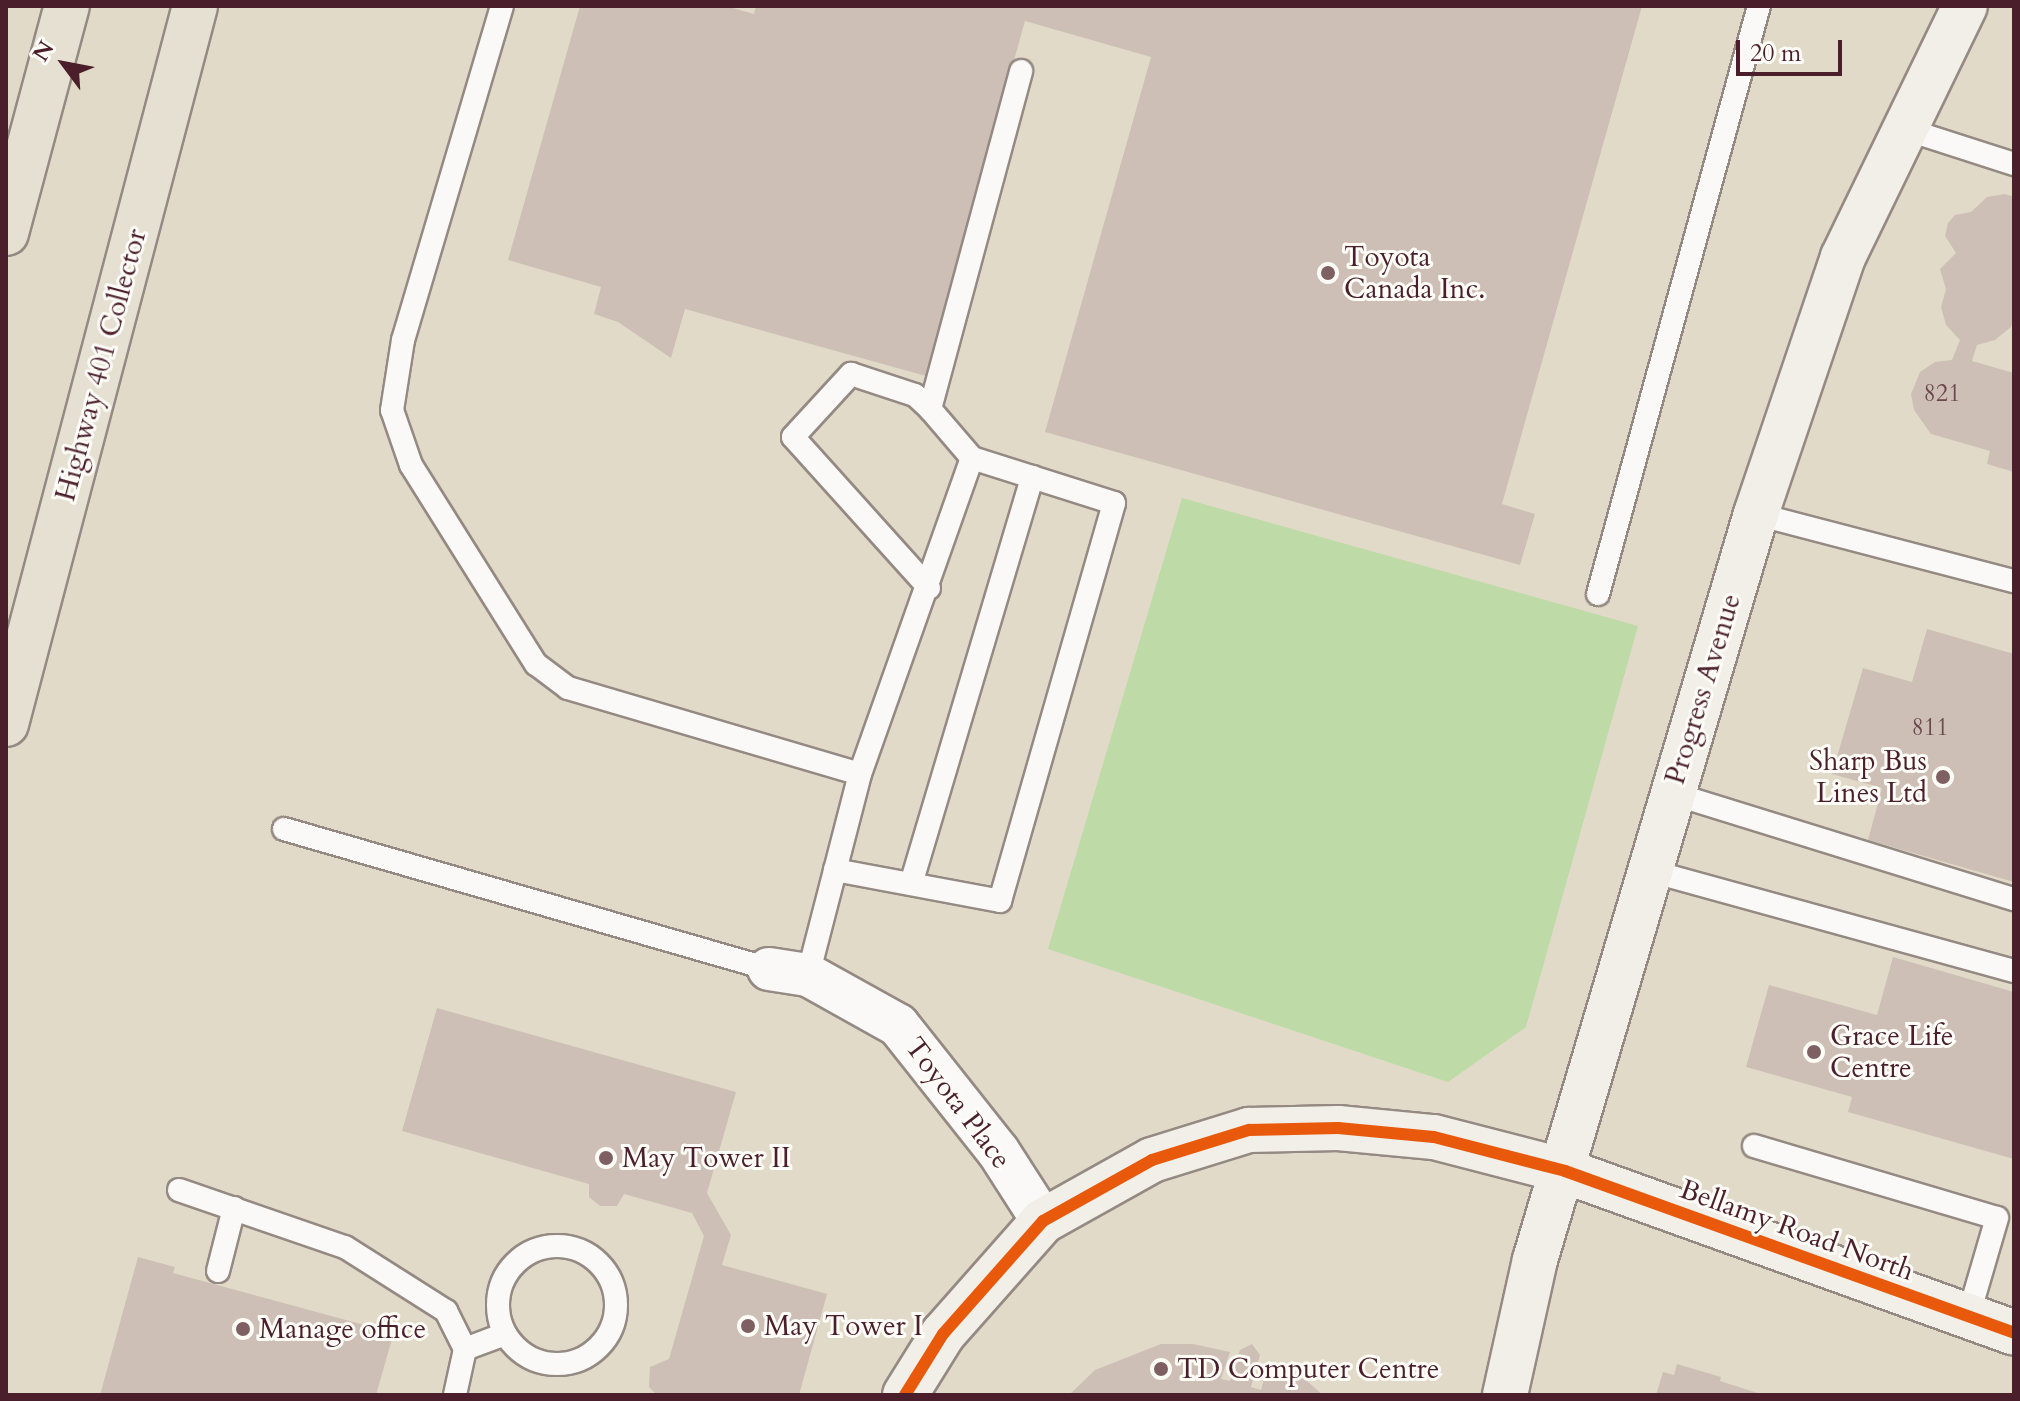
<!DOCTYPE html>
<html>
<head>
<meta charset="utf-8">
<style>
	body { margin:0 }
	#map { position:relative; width:2020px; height:1401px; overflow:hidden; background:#e2dac8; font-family:Cardo,serif }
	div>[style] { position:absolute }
	.green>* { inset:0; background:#bedaa7 }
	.building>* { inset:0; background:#cdbfb5 }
	.roads { filter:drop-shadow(2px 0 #958a83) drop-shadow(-2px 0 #958a83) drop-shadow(0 2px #958a83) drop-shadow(0 -2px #958a83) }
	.lane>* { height:22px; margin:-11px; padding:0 11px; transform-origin:11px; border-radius:11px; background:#fbf9f7 }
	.lane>.ring { margin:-11px; padding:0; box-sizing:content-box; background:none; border:22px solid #fbf9f7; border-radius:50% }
	.street>* { height:42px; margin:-21px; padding:0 21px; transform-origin:21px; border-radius:21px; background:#fbf9f7 }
	.secondary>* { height:44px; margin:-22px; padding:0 22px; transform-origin:22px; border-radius:22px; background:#f1efe7 }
	.highway>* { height:44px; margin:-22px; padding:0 22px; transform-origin:22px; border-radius:22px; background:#e5e0d2 }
	.cycleway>* { height:12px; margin:-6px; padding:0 6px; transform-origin:6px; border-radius:6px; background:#e8590c }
	.dots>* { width:22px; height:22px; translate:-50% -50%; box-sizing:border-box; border:4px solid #fdfcf7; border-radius:50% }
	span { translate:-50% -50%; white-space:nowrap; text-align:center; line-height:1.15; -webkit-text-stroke:6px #fdfcf7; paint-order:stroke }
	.number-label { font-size:24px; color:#6b474e }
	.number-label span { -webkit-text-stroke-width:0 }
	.poi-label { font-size:28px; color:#4a1f2b }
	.left { translate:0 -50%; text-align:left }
	.right { translate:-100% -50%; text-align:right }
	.street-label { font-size:28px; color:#4a1f2b }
	.frame { position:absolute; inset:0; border:8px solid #4a1f2b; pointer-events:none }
	.north { position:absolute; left:24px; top:24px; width:80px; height:80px; -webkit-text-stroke:6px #fdfcf7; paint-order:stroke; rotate:302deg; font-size:22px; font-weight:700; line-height:32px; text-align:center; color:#4a1f2b }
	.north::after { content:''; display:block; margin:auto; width:28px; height:36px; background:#4a1f2b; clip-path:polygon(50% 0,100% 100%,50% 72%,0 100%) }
	.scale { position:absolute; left:1736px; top:40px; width:106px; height:36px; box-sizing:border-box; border:4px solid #4a1f2b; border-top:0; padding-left:10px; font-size:24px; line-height:28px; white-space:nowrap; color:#4a1f2b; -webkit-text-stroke:6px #fdfcf7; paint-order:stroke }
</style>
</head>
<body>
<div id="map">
	<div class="green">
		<div style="clip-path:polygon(1182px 498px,1638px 626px,1526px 1027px,1448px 1082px,1048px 949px)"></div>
	</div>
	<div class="building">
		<div style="clip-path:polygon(580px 6px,726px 6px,754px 14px,756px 6px,1642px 6px,1502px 504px,1535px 514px,1520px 565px,1045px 432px,1151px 57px,1025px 21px,926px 376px,685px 309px,671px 358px,618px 322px,594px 314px,601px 287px,508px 260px)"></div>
		<div style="clip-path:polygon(2005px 194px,2014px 197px,2014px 317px,2011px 327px,1995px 340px,1977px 345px,1972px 361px,2014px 373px,2014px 472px,1987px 464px,1990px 451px,1931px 434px,1914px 410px,1911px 394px,1920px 372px,1935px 362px,1952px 360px,1960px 340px,1946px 325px,1941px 307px,1946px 289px,1940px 269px,1956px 253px,1945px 236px,1948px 223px,1955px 215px,1971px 212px,1987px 197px)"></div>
		<div style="clip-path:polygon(1927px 629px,2014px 654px,2014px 882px,1868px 840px,1882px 788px,1832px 774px,1863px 668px,1912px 682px)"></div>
		<div style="clip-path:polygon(1893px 957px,2014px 992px,2014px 1159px,1848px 1112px,1852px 1097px,1746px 1067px,1769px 985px,1877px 1015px)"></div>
		<div style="clip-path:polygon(437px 1008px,736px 1092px,707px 1193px,731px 1235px,722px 1265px,827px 1294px,799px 1395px,657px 1395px,649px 1387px,650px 1367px,669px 1359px,704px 1236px,692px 1213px,624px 1194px,617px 1206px,600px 1206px,589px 1197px,589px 1184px,402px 1131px)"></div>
		<div style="clip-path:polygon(138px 1257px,175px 1267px,173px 1273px,368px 1326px,366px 1332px,392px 1339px,376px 1395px,100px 1395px)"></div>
		<div style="clip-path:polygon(1161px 1344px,1193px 1344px,1230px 1352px,1221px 1379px,1230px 1381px,1240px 1350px,1252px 1344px,1260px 1355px,1251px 1387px,1261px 1390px,1268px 1364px,1299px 1374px,1323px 1395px,1069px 1395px,1095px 1370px)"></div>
		<div style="clip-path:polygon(1677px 1364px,1721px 1377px,1720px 1381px,1764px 1395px,1656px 1395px,1663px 1372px,1674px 1375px)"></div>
	</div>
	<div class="roads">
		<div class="lane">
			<div style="left:502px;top:6px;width:348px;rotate:106.5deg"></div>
			<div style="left:403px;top:340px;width:71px;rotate:98.9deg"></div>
			<div style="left:392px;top:410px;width:58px;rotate:70.9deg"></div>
			<div style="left:411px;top:465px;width:235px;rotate:57.9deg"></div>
			<div style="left:536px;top:664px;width:40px;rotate:37deg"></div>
			<div style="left:568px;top:688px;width:304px;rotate:16.4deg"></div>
			<div style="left:1902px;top:128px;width:118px;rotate:17.8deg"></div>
			<div style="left:1756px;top:514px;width:267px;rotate:14.6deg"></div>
			<div style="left:929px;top:588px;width:203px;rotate:-132deg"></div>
			<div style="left:793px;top:437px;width:86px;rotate:-47.4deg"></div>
			<div style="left:851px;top:374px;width:67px;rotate:18.2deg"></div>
			<div style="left:915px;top:395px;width:21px;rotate:43deg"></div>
			<div style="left:1598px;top:594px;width:610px;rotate:-74.69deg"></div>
			<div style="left:1671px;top:793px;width:359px;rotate:17.2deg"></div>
			<div style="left:284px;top:829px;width:505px;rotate:16.1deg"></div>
			<div style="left:835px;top:870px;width:168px;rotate:10.6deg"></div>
			<div style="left:1000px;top:901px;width:414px;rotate:-74deg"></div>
			<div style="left:1114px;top:503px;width:149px;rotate:-162.4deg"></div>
			<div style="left:1647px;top:870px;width:381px;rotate:15.4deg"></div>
			<div style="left:911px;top:884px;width:425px;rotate:-73.4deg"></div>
			<div style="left:808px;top:975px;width:208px;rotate:-75.5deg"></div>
			<div style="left:860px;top:774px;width:335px;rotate:-70.5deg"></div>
			<div style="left:972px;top:458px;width:65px;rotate:-130.6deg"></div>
			<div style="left:930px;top:409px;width:350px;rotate:-74.9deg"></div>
			<div style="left:1754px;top:1146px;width:253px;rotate:16.5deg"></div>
			<div style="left:1997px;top:1218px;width:103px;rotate:106.3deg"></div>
			<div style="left:179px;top:1190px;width:176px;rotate:19deg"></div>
			<div style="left:345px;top:1247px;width:120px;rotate:32.4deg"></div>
			<div style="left:446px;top:1311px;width:42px;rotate:63.4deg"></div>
			<div style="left:465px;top:1349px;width:47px;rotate:102.3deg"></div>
			<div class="ring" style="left:498px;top:1246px;width:96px;height:96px"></div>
			<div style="left:218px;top:1271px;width:65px;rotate:-75.7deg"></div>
			<div style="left:465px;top:1349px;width:43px;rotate:-20.6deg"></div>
		</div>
		<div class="street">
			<div style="left:769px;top:969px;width:39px;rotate:9deg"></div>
			<div style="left:808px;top:975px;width:103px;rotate:29.1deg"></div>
			<div style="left:898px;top:1025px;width:161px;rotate:51.6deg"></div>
			<div style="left:998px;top:1151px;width:83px;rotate:57.3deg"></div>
		</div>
		<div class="secondary">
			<div style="left:905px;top:1395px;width:72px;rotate:-58.1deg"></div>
			<div style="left:943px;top:1334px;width:151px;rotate:-48.5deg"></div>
			<div style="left:1043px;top:1221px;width:125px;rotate:-29.2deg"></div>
			<div style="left:1152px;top:1160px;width:102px;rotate:-17.2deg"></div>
			<div style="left:1249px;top:1130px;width:89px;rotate:-1.3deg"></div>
			<div style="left:1338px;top:1128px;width:96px;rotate:5.4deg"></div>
			<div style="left:1434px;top:1137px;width:135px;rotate:14.5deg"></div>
			<div style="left:1565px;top:1171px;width:477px;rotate:19.8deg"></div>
			<div style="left:1505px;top:1395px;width:138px;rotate:-77.5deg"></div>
			<div style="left:1535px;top:1260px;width:778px;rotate:-73.5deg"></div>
			<div style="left:1756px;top:514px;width:271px;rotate:-71.3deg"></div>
			<div style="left:1843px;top:257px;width:279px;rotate:-64.1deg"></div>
		</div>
		<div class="highway">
			<div style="left:6px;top:233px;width:235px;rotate:-75deg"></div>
			<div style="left:6px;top:724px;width:742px;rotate:-75.25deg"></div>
		</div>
	</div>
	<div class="cycleway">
		<div style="left:905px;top:1395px;width:72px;rotate:-58.1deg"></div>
		<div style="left:943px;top:1334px;width:151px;rotate:-48.5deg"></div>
		<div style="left:1043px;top:1221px;width:125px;rotate:-29.2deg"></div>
		<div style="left:1152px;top:1160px;width:102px;rotate:-17.2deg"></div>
		<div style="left:1249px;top:1130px;width:89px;rotate:-1.3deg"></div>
		<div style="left:1338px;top:1128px;width:96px;rotate:5.4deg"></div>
		<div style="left:1434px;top:1137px;width:135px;rotate:14.5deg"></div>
		<div style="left:1565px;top:1171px;width:477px;rotate:19.8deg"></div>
	</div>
	<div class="dots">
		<div style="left:1328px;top:273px;background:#7f6062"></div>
		<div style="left:1943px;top:777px;background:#7f6062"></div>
		<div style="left:1814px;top:1052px;background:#7f6062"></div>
		<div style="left:606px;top:1158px;background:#7f6062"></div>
		<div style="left:748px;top:1326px;background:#7f6062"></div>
		<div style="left:243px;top:1329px;background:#7f6062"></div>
		<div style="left:1161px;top:1369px;background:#7f6062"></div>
	</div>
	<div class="number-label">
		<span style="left:1942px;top:394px">821</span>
		<span style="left:1930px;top:728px">811</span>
	</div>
	<div class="poi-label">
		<span class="left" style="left:1344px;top:273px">Toyota<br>Canada Inc.</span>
		<span class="right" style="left:1927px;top:777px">Sharp Bus<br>Lines Ltd</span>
		<span class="left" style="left:1830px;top:1052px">Grace Life<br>Centre</span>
		<span class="left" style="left:622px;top:1158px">May Tower II</span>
		<span class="left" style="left:764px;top:1326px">May Tower I</span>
		<span class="left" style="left:259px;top:1329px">Manage office</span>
		<span class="left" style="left:1177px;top:1369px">TD Computer Centre</span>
	</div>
	<div class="street-label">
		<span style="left:101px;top:365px;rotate:-75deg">Highway 401 Collector</span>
		<span style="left:1703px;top:689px;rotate:-73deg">Progress Avenue</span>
		<span style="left:958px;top:1103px;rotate:53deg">Toyota Place</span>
		<span style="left:1797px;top:1230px;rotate:20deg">Bellamy Road North</span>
	</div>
	<div class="frame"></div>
	<div class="north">N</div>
	<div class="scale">20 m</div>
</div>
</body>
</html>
